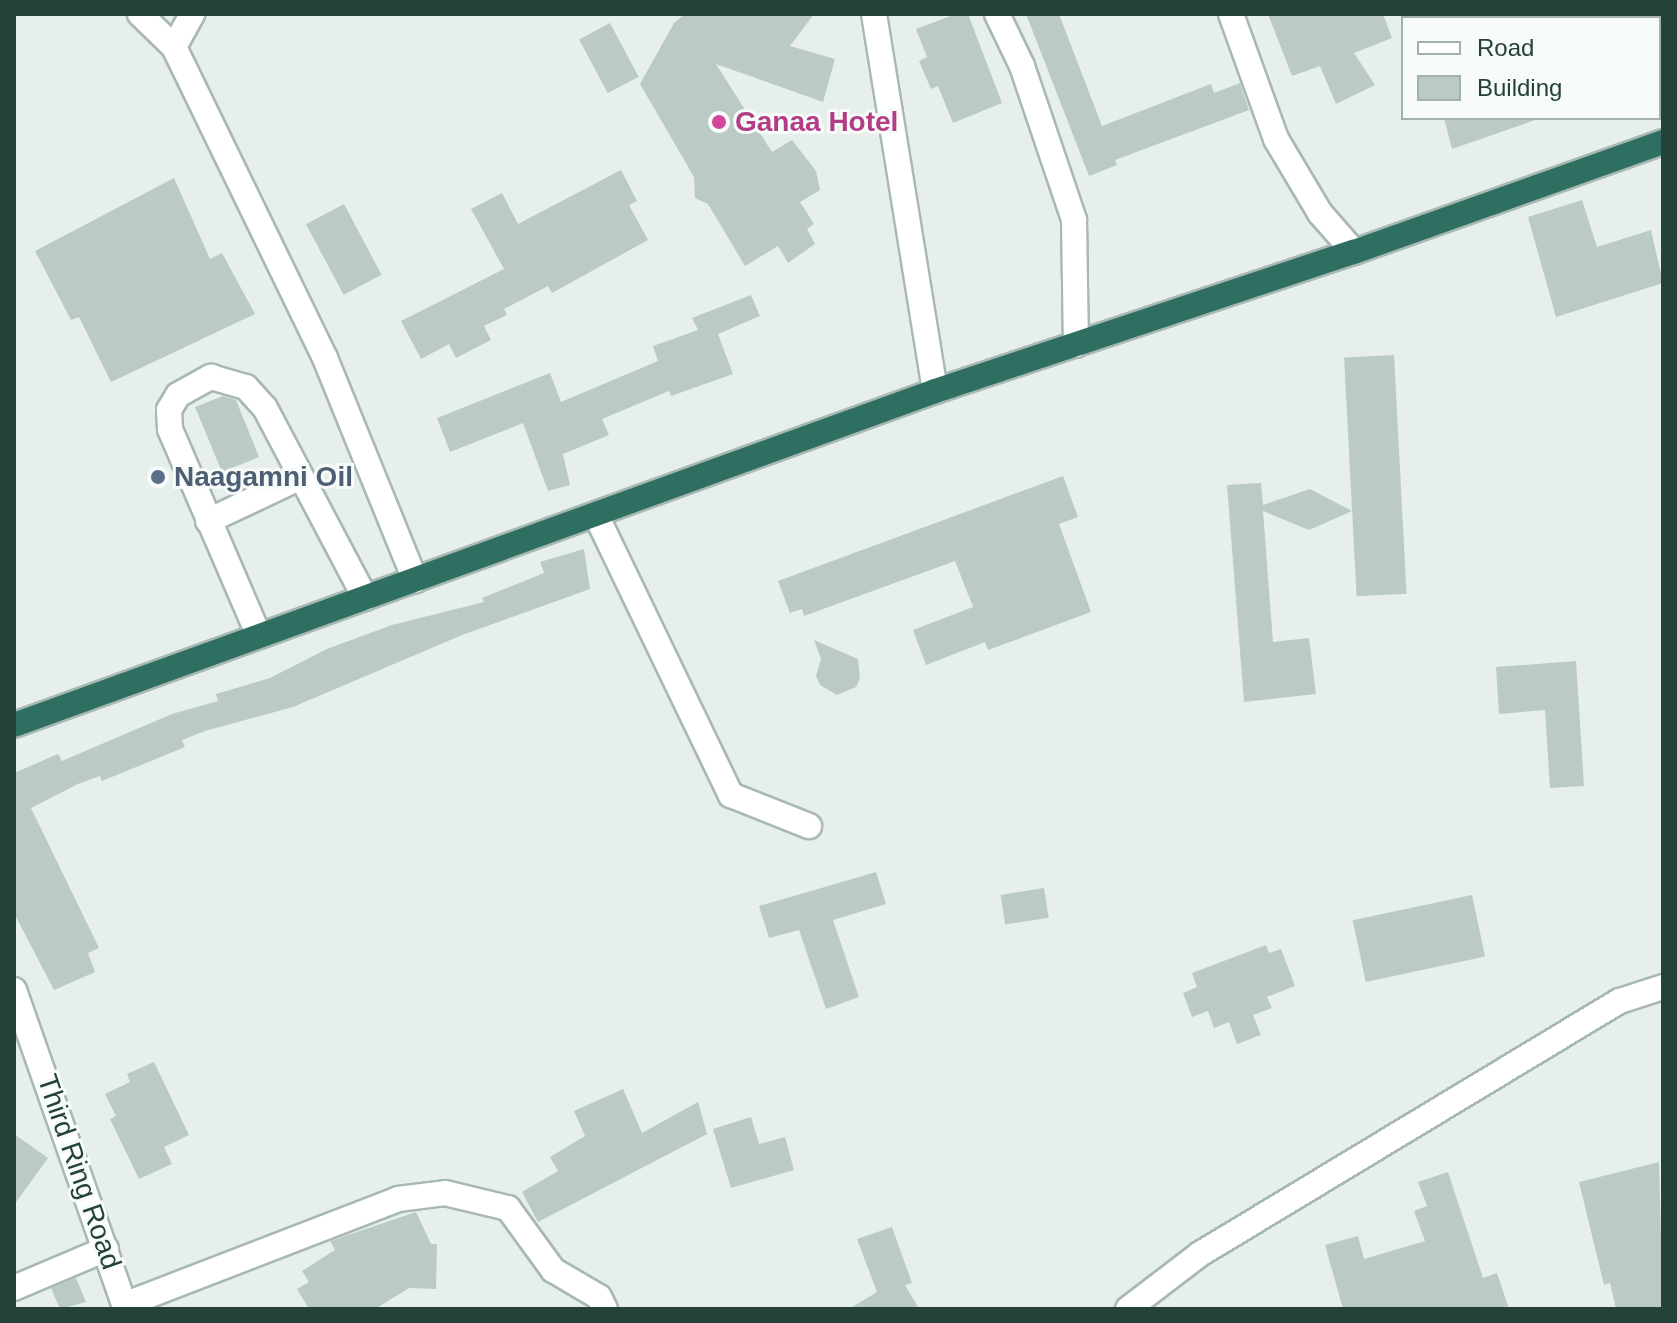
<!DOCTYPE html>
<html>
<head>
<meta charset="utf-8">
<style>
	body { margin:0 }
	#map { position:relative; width:1677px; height:1323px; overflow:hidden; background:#e6efeb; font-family:Arial,sans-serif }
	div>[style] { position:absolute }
	.building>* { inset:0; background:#bbcac4; transform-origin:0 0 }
	.roads { filter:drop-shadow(2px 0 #a8b8b2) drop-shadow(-2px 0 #a8b8b2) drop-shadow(0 2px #a8b8b2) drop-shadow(0 -2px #a8b8b2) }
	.minor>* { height:24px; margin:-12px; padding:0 12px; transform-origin:12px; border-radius:12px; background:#fff }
	.highway>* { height:24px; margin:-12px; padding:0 12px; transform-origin:12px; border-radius:12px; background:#2f6f62 }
	.dots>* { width:22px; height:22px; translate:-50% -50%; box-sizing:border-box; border:4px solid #f7fbf9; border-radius:50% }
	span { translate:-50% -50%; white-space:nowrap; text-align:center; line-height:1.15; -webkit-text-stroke:6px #f7fbf9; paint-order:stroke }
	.hotel-label { font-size:28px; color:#b23c85; font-weight:700 }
	.left { translate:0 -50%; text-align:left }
	.service-label { font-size:28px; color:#4e5e75; font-weight:700 }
	.street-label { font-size:28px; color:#24423a }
	.frame { position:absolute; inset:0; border:16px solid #24423a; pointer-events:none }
	.legend { position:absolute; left:1401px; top:16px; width:260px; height:104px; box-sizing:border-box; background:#f7fbf9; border:2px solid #a3b1ad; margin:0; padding:10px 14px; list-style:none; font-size:24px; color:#24423a }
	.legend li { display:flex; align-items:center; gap:16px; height:40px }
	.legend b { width:40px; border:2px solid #a3b1ad }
</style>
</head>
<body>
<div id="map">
	<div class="building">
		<div style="clip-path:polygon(685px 14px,814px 14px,790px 46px,835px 59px,823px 102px,716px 64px,772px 152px,792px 140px,816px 171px,820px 190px,800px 202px,814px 224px,807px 229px,815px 244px,788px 263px,778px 246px,745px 266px,708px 204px,695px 198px,694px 177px,640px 84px,674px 23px)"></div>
		<div style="clip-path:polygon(956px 14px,968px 14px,1002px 103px,953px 123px,938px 86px,931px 89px,919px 61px,927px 57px,916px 29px)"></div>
		<div style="clip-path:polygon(1026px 14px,1059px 14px,1102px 126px,1211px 84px,1214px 93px,1240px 83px,1249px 110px,1115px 160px,1117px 165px,1089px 176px)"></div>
		<div style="clip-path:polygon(1268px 14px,1383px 14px,1392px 38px,1354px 53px,1375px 85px,1336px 104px,1320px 66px,1292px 76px)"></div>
		<div style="left:610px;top:23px;width:61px;height:35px;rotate:62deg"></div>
		<div style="clip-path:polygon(1444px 118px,1537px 118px,1538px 119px,1452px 149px)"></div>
		<div style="clip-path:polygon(621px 170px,637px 201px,629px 205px,648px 240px,552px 293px,548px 286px,504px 309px,507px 315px,484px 326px,491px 340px,456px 358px,449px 344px,421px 359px,401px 321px,504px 269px,471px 209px,502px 193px,518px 224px)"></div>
		<div style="clip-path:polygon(174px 178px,210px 259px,222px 253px,255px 314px,111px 382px,79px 317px,71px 320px,35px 251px)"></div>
		<div style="clip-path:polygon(1582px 200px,1597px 247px,1651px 230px,1663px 283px,1556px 317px,1528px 217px)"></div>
		<div style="left:344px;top:204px;width:80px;height:43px;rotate:62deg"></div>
		<div style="clip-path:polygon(751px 295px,760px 316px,718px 334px,733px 374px,671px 396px,669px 391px,602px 419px,609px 435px,563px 454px,570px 485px,548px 491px,523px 423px,450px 452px,437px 418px,550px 373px,561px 402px,658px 361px,653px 346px,698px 330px,692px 318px)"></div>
		<div style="left:1394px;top:355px;width:239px;height:50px;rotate:87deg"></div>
		<div style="clip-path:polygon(223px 396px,236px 400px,259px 457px,222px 472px,195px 407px)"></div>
		<div style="clip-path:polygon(1063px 476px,1078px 517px,1059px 524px,1091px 612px,988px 650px,985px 642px,926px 665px,913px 630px,973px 607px,955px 561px,804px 616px,802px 609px,790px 613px,778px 581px)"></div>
		<div style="clip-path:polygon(1261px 483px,1263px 505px,1310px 489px,1352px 511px,1309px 530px,1263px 511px,1273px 642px,1309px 638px,1316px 694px,1244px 702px,1227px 485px)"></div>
		<div style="clip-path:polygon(584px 549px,590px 589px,462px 635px,293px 707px,205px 731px,182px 740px,185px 747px,102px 781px,100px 776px,78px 784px,31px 808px,99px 948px,88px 953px,95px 972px,54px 990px,14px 913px,14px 773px,58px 754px,62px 761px,172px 714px,218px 701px,216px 694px,270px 678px,327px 649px,392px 625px,484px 602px,482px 598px,544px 573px,540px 562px)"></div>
		<div style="clip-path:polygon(814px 640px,858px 659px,860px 678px,856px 687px,837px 695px,820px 685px,816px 676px,821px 659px)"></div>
		<div style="clip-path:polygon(1576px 661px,1584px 786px,1550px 788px,1545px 710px,1499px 714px,1496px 667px)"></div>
		<div style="clip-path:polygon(876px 872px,886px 904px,833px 920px,859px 997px,826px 1009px,799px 930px,769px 938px,759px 906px)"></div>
		<div style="left:1044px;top:888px;width:30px;height:44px;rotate:81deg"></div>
		<div style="left:1472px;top:895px;width:63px;height:122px;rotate:78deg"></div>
		<div style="clip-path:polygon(1266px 945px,1269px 953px,1281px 949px,1295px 986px,1267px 997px,1272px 1008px,1253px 1015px,1261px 1035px,1237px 1044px,1229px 1022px,1214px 1028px,1208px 1011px,1192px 1017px,1183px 993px,1197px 987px,1192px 973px)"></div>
		<div style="clip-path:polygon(154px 1062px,189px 1135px,164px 1147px,172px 1164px,139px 1179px,110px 1119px,116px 1116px,105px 1094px,130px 1082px,127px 1074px)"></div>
		<div style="clip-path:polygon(623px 1089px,642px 1133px,698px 1102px,707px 1134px,538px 1222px,522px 1192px,558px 1171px,550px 1157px,585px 1136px,574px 1111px)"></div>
		<div style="clip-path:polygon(751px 1117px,759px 1144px,785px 1137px,794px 1170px,731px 1188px,713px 1129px)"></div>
		<div style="clip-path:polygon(14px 1134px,48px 1158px,14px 1205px)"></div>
		<div style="clip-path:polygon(1659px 1162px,1663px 1309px,1616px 1309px,1610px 1283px,1604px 1285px,1579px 1182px)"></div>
		<div style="clip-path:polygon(1448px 1172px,1483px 1278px,1497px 1273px,1509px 1309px,1343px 1309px,1325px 1245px,1358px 1236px,1364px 1259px,1425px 1241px,1414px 1211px,1427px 1206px,1418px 1182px)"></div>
		<div style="clip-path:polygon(416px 1212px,431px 1244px,437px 1244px,436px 1289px,409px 1288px,375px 1309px,309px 1309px,297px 1289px,309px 1282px,302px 1271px,335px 1250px,330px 1241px)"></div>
		<div style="clip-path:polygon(892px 1227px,912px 1283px,905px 1285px,919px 1309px,849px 1309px,877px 1292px,857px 1239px)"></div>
		<div style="clip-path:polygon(76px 1278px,86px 1302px,60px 1309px,51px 1288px)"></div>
	</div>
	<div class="roads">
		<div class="minor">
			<div style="left:140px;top:14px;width:47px;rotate:44.1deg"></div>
			<div style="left:174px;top:47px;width:346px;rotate:64.1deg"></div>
			<div style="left:325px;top:358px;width:240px;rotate:67.9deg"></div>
			<div style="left:874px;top:14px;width:382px;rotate:80.8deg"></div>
			<div style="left:997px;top:14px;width:58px;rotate:64.3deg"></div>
			<div style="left:1022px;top:66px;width:163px;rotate:71.3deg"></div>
			<div style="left:1074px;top:220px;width:125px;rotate:89.1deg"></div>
			<div style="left:1231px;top:14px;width:133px;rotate:70.2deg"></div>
			<div style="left:1276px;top:139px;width:86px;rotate:59.3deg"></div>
			<div style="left:1320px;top:213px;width:52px;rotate:48.9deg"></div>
			<div style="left:174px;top:47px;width:38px;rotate:-61deg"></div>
			<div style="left:596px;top:515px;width:311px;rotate:64.3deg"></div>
			<div style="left:731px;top:795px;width:84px;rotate:21.7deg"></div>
			<div style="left:208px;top:521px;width:103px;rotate:-25.3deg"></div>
			<div style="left:259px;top:636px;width:225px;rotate:-113.3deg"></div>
			<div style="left:170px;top:429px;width:19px;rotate:-93deg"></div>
			<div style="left:169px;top:410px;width:17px;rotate:-59deg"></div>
			<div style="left:178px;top:395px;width:38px;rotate:-29deg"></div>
			<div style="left:211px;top:377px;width:36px;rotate:16deg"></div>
			<div style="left:246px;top:387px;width:28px;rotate:48deg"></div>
			<div style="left:265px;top:408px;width:215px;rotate:62.2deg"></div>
			<div style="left:14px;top:990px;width:338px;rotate:70.7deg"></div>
			<div style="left:14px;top:1288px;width:100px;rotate:-23deg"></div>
			<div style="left:124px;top:1305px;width:294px;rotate:-21.1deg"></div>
			<div style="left:398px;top:1199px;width:47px;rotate:-7.3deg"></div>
			<div style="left:445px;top:1193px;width:65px;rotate:13.4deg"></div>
			<div style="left:508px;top:1208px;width:77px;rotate:54deg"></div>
			<div style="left:553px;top:1270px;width:53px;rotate:30.4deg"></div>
			<div style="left:599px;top:1297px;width:13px;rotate:63deg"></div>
			<div style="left:1128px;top:1309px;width:91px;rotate:-37.4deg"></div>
			<div style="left:1200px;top:1254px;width:490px;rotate:-31.1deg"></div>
			<div style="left:1620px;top:1001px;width:45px;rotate:-18deg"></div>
		</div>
		<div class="highway">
			<div style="left:14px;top:725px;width:980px;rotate:-19.93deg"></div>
			<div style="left:935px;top:391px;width:441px;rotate:-18.4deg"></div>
			<div style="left:1354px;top:252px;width:328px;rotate:-19.6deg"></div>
		</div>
	</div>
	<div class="dots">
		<div style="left:719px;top:122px;background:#d1479c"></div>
		<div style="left:158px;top:477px;background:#5c6f8a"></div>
	</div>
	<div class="hotel-label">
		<span class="left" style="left:735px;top:122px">Ganaa Hotel</span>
	</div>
	<div class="service-label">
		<span class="left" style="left:174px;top:477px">Naagamni Oil</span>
	</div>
	<div class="street-label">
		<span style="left:79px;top:1172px;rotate:71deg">Third Ring Road</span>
	</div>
	<div class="frame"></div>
	<ul class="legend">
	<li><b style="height:10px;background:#fff"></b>Road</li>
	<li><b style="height:22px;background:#bbcac4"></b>Building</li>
	</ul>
</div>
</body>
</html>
